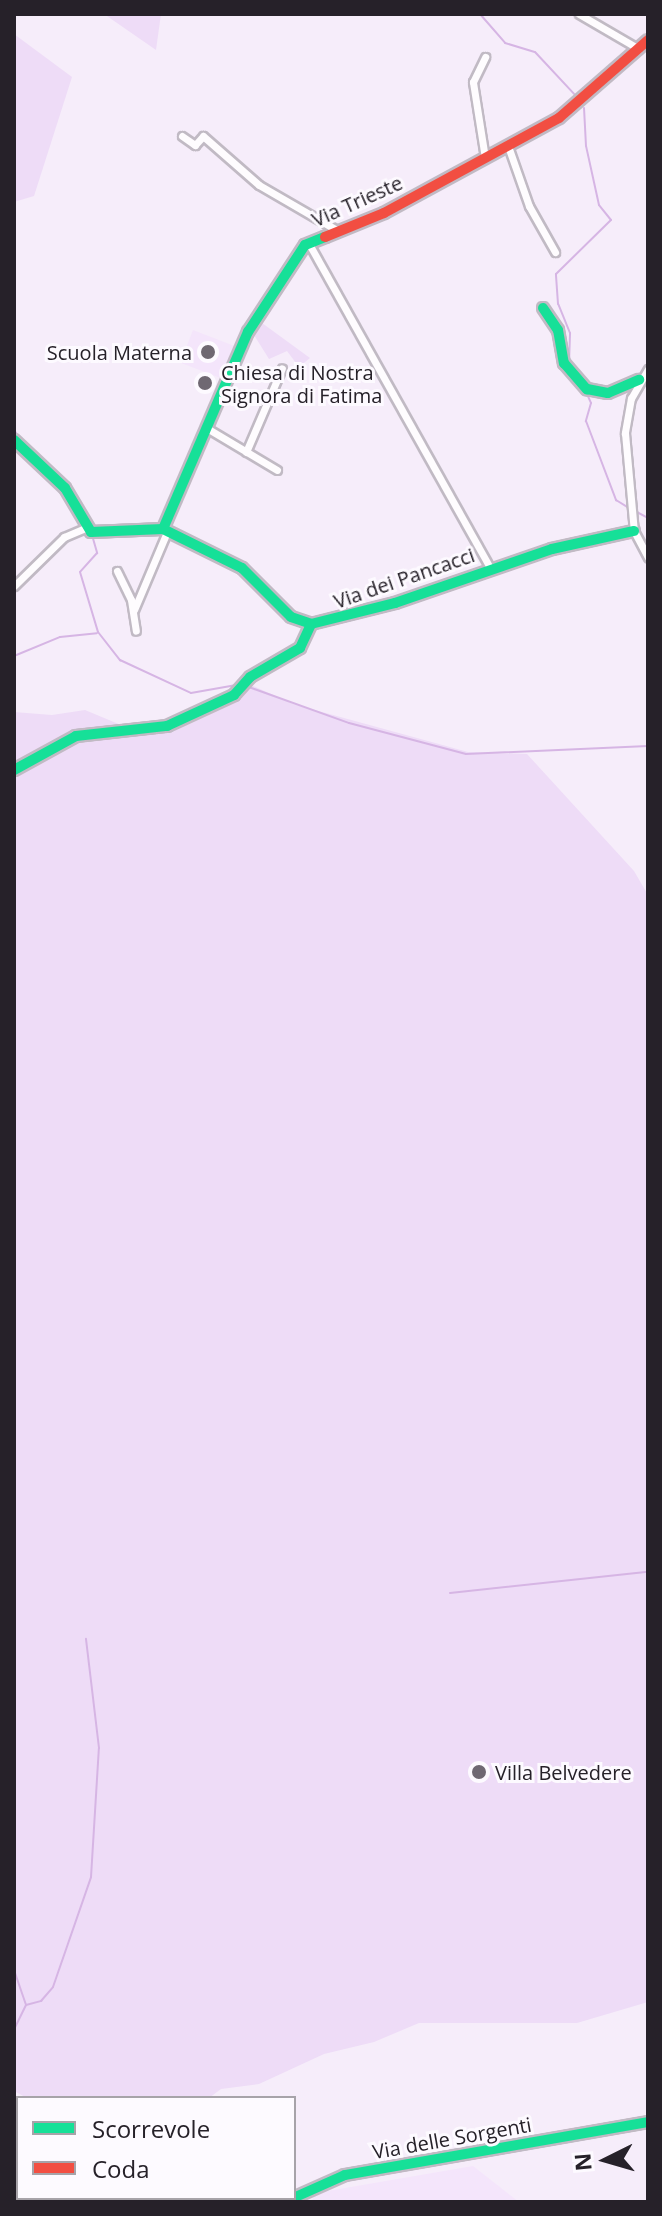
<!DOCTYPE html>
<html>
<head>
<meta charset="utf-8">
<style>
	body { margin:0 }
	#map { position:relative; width:662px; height:2216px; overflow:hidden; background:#f6edfa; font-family:"Open Sans",sans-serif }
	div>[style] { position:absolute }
	.built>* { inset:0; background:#f4e5fb; transform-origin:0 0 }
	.green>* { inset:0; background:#eedcf7 }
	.stream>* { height:2px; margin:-1px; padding:0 1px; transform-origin:1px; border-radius:1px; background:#d6b5e4 }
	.roads { filter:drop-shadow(2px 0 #c1bac4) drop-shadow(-2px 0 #c1bac4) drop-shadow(0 2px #c1bac4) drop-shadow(0 -2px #c1bac4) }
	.street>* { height:7px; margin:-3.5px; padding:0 3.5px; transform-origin:3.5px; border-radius:3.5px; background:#fefcfe }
	.fast>* { height:10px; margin:-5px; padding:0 5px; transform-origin:5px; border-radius:5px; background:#16e098 }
	.jam>* { height:10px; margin:-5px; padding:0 5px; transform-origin:5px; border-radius:5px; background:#f24e42 }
	.dots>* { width:22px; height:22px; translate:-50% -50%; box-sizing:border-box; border:4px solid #fdfaff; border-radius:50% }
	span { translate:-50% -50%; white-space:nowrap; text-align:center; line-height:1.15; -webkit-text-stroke:6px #fdfaff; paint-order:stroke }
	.street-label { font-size:20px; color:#262129 }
	.poi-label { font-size:20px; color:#262129 }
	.right { translate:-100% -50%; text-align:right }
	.left { translate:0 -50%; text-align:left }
	.frame { position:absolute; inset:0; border:16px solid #262129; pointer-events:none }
	.legend { position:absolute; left:16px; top:2096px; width:280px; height:104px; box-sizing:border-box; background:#fdfaff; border:2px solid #a7a3a9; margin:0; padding:10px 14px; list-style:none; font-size:24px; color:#262129 }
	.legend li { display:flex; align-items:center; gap:16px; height:40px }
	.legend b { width:40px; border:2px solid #a7a3a9 }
	.north { position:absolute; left:566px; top:2120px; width:80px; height:80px; -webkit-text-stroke:6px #fdfaff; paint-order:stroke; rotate:265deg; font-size:22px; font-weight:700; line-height:32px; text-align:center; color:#262129 }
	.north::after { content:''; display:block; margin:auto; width:28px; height:36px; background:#262129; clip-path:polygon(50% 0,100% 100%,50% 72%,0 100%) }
</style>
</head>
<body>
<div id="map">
	<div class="built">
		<div style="left:193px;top:330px;width:45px;height:35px;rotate:21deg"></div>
		<div style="clip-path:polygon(473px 2166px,519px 2202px,311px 2202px,316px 2193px)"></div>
	</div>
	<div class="green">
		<div style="clip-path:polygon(104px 14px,161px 14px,156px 50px)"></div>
		<div style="clip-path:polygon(14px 34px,72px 77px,34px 196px,14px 202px)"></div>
		<div style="clip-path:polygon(262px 323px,310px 358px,299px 367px,287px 351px,269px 359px,254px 335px)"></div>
		<div style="clip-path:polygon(249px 684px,293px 704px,468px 752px,527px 754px,634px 871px,648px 895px,648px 2002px,577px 2023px,419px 2023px,374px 2042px,324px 2054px,259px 2084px,221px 2089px,209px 2098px,27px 2098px,14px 2091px,14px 712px,52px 715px,85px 710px,121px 725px,167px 728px,231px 700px)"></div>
	</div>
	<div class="stream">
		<div style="left:480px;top:14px;width:38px;rotate:49deg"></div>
		<div style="left:505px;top:43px;width:31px;rotate:17deg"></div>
		<div style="left:535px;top:52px;width:60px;rotate:47deg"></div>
		<div style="left:569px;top:363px;width:30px;rotate:-88deg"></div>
		<div style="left:570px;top:333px;width:31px;rotate:-112deg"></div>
		<div style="left:558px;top:304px;width:30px;rotate:-94deg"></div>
		<div style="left:556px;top:274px;width:77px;rotate:-44.5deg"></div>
		<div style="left:611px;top:220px;width:19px;rotate:-129deg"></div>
		<div style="left:599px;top:205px;width:60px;rotate:-102.4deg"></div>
		<div style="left:586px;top:146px;width:38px;rotate:-93deg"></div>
		<div style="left:587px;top:394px;width:10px;rotate:66deg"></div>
		<div style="left:591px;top:403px;width:19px;rotate:106deg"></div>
		<div style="left:586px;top:421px;width:85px;rotate:69.2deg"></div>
		<div style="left:616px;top:500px;width:15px;rotate:32deg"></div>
		<div style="left:14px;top:430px;width:14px;rotate:54deg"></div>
		<div style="left:635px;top:511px;width:15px;rotate:28deg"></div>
		<div style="left:92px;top:535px;width:19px;rotate:74deg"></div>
		<div style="left:97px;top:553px;width:25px;rotate:132deg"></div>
		<div style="left:80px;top:572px;width:63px;rotate:73.3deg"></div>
		<div style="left:98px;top:632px;width:36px;rotate:52deg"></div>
		<div style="left:120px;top:660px;width:78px;rotate:24.9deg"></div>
		<div style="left:191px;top:693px;width:46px;rotate:-10.1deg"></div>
		<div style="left:14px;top:656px;width:50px;rotate:-22.4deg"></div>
		<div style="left:60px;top:637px;width:37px;rotate:-6deg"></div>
		<div style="left:246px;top:686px;width:109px;rotate:19.8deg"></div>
		<div style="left:349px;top:723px;width:121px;rotate:14.8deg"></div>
		<div style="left:466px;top:754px;width:182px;rotate:-2.5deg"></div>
		<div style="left:450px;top:1593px;width:199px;rotate:-6.1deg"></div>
		<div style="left:14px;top:1970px;width:37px;rotate:71deg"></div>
		<div style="left:26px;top:2005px;width:28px;rotate:116deg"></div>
		<div style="left:26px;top:2005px;width:16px;rotate:-15deg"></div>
		<div style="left:41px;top:2001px;width:18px;rotate:-49deg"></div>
		<div style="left:53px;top:1987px;width:116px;rotate:-70.9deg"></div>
		<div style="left:91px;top:1877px;width:129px;rotate:-86.5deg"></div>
		<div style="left:99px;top:1748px;width:110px;rotate:-96.8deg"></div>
	</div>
	<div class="roads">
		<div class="street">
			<div style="left:579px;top:14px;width:69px;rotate:30.3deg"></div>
			<div style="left:182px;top:136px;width:16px;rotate:35deg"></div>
			<div style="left:195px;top:145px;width:12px;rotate:-48deg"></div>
			<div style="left:203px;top:136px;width:74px;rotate:41.2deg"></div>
			<div style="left:259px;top:185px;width:88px;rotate:30.1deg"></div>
			<div style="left:508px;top:146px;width:64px;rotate:70.7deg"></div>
			<div style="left:529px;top:206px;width:53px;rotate:60.5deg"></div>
			<div style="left:485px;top:158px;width:77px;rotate:-99deg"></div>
			<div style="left:473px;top:82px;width:28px;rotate:-64deg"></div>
			<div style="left:308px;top:242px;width:373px;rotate:60.8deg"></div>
			<div style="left:648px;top:369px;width:34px;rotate:120deg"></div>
			<div style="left:631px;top:398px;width:36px;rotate:100deg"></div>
			<div style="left:625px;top:433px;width:98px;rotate:84.8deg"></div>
			<div style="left:634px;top:531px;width:30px;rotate:62deg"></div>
			<div style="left:210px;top:430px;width:78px;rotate:30.8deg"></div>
			<div style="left:246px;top:452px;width:91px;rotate:-66.8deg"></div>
			<div style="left:117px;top:571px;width:32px;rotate:64deg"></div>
			<div style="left:131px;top:600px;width:31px;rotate:81deg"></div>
			<div style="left:14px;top:586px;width:70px;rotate:-44.4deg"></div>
			<div style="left:64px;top:537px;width:25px;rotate:-23deg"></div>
			<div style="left:134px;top:610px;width:85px;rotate:-67.1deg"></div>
			<div style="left:161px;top:2198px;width:4px;rotate:76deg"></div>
			<div style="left:193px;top:2198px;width:35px"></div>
			<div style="left:262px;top:2198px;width:5px;rotate:53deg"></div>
			<div style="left:81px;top:2202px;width:20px;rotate:-11deg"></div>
		</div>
		<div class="fast">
			<div style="left:543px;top:308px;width:27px;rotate:56deg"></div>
			<div style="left:558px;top:330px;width:34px;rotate:80deg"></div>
			<div style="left:564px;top:363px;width:35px;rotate:49deg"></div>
			<div style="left:587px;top:389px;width:21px;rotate:11deg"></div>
			<div style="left:608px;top:393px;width:34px;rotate:-23deg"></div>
			<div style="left:14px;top:440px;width:70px;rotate:43.3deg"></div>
			<div style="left:65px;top:488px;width:51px;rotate:59.4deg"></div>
			<div style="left:91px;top:532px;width:72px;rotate:-2.4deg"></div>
			<div style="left:163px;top:529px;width:88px;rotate:26.3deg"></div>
			<div style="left:242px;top:568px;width:69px;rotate:45deg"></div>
			<div style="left:291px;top:617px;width:21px;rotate:19deg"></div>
			<div style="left:311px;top:624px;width:87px;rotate:-14deg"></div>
			<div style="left:395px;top:603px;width:166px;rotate:-19deg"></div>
			<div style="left:552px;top:549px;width:84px;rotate:-12.4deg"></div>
			<div style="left:163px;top:529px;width:215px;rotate:-66.7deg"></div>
			<div style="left:248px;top:332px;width:104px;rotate:-56.8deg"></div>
			<div style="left:305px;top:245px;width:22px;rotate:-22deg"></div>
			<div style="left:14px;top:770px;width:71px;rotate:-28.7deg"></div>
			<div style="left:76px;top:736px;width:92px;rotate:-6.3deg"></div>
			<div style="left:167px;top:726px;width:74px;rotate:-24.8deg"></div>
			<div style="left:234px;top:695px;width:24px;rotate:-48deg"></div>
			<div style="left:250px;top:677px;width:58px;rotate:-30.1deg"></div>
			<div style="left:300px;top:648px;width:26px;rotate:-65deg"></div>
			<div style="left:291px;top:2199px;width:59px;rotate:-24deg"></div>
			<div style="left:345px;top:2175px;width:308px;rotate:-9.9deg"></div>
			<div style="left:276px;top:2202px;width:18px;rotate:-3deg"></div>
		</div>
		<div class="jam">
			<div style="left:325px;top:237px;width:64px;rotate:-22.1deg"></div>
			<div style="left:384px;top:213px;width:199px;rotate:-28.5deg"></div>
			<div style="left:559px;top:118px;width:118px;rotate:-41.2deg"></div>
		</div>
	</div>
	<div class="dots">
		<div style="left:208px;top:352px;background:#6f6872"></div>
		<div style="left:205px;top:383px;background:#6f6872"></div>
		<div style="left:479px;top:1772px;background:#6f6872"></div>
	</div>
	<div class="street-label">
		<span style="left:357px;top:201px;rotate:-24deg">Via Trieste</span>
		<span style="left:404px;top:578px;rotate:-19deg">Via dei Pancacci</span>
		<span style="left:452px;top:2138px;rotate:-10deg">Via delle Sorgenti</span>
	</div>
	<div class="poi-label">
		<span class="right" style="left:192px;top:352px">Scuola Materna</span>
		<span class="left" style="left:221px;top:384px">Chiesa di Nostra<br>Signora di Fatima</span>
		<span class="left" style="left:495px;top:1772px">Villa Belvedere</span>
	</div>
	<div class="frame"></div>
	<ul class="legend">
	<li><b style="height:10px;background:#16e098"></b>Scorrevole</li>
	<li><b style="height:10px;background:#f24e42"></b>Coda</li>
	</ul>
	<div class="north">N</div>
</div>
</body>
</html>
